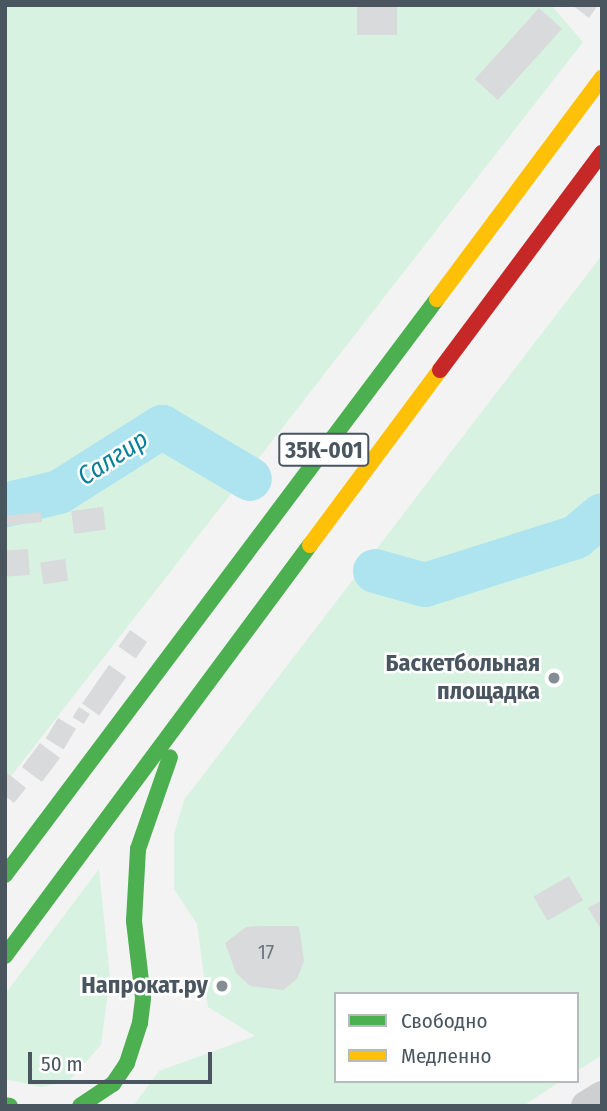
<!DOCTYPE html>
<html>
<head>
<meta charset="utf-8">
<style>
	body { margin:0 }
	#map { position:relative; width:607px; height:1111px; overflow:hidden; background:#f3f3f3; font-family:"Fira Sans Condensed",sans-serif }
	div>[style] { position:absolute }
	.green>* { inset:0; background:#d8f2e1 }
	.river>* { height:44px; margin:-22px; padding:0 22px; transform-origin:22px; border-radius:22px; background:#ade4ef }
	.building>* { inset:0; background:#d9dadb; transform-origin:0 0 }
	.street>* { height:30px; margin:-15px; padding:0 15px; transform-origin:15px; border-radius:15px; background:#cdcfd1 }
	.fast>* { height:16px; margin:-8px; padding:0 8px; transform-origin:8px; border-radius:8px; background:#4caf50 }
	.slow>* { height:16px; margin:-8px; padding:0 8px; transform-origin:8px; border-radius:8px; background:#ffc107 }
	.jam>* { height:16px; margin:-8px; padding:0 8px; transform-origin:8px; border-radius:8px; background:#c62828 }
	.dots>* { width:19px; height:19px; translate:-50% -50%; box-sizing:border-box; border:4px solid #fff; border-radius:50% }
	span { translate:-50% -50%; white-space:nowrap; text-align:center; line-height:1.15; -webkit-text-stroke:5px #fff; paint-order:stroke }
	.number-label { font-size:21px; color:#6e7880 }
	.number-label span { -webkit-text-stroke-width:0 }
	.shield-label span { padding:2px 5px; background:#fff; border:2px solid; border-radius:5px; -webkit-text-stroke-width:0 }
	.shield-label { font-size:23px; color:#495660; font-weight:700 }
	.poi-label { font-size:24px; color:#495660; font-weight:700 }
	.right { translate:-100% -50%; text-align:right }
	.water-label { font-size:26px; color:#0d8099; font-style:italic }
	.frame { position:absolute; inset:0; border:7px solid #495660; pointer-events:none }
	.legend { position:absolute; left:334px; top:992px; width:245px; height:91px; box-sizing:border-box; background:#fff; border:2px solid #b6bbbf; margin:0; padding:9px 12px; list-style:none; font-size:21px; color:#495660 }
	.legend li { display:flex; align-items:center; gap:14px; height:35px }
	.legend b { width:35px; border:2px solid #b6bbbf }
	.scale { position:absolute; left:28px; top:1052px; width:184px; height:32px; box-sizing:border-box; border:4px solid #495660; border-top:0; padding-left:9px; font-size:21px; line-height:24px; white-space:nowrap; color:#495660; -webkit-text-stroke:5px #fff; paint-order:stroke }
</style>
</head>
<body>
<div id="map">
	<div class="green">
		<div style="clip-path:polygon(5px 5px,551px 5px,583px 42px,5px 784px)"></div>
		<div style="clip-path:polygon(602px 255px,602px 1055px,577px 1071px,577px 994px,336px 994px,336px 1081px,561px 1081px,523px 1106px,133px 1106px,159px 1071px,255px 1036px,208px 1007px,197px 924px,174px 889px,174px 834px,184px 800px)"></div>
		<div style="clip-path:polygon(99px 869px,110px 977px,101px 1045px,69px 1081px,41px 1087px,5px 1079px,5px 994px)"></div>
	</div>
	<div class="river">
		<div style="left:5px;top:505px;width:56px;rotate:-13.5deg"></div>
		<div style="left:59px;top:492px;width:122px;rotate:-32.3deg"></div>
		<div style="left:162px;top:427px;width:102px;rotate:30.6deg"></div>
		<div style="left:375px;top:571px;width:52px;rotate:15.6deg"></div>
		<div style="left:425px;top:585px;width:158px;rotate:-17.6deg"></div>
		<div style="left:576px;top:537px;width:34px;rotate:-40deg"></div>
	</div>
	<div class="building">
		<div style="left:357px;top:5px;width:40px;height:30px"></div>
		<div style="clip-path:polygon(572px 5px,598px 5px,589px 18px)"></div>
		<div style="left:539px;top:8px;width:31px;height:96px;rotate:42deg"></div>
		<div style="left:103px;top:507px;width:23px;height:32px;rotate:83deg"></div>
		<div style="left:41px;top:512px;width:10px;height:36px;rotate:84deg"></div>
		<div style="left:28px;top:549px;width:26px;height:23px;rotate:86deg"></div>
		<div style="left:65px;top:559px;width:22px;height:25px;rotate:82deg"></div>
		<div style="left:130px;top:630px;width:21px;height:20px;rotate:35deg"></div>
		<div style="left:109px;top:665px;width:21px;height:47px;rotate:35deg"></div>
		<div style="left:79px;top:707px;width:13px;height:12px;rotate:32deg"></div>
		<div style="left:58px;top:718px;width:21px;height:24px;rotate:31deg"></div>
		<div style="left:40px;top:743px;width:25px;height:30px;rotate:37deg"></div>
		<div style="clip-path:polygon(5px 771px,26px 788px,14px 803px,5px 796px)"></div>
		<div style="left:569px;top:876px;width:28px;height:41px;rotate:60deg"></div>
		<div style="clip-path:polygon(602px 900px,602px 931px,588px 908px)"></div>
		<div style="clip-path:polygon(261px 926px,298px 926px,300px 932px,304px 961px,297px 979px,283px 990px,250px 986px,236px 973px,225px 943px,246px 927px)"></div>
	</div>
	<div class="street">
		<div style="left:586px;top:1106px;width:19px;rotate:-32deg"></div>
	</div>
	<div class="fast">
		<div style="left:5px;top:875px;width:720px;rotate:-53.13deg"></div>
		<div style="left:5px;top:956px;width:512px;rotate:-53.42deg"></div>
		<div style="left:5px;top:1105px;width:5px;rotate:11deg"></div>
		<div style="left:80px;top:1106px;width:40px;rotate:-34deg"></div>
		<div style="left:113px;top:1084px;width:25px;rotate:-56deg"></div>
		<div style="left:127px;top:1063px;width:42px;rotate:-72deg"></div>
		<div style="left:140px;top:1023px;width:25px;rotate:-83deg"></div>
		<div style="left:143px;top:998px;width:78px;rotate:-96.7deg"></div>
		<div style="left:134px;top:921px;width:72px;rotate:-86.8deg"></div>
		<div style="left:138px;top:849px;width:97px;rotate:-70.8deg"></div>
	</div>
	<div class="slow">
		<div style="left:437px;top:299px;width:276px;rotate:-53.3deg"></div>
		<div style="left:310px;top:545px;width:218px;rotate:-53.4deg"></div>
	</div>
	<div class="jam">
		<div style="left:440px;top:370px;width:271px;rotate:-53.3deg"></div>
	</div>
	<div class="dots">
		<div style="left:554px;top:678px;background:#848d93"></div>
		<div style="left:222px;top:986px;background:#848d93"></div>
	</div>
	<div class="number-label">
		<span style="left:266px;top:952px">17</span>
	</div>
	<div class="shield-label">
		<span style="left:324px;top:450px">35К-001</span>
	</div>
	<div class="poi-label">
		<span class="right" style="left:540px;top:678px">Баскетбольная<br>площадка</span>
		<span class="right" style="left:208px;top:986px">Напрокат.ру</span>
	</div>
	<div class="water-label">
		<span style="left:113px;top:458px;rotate:-33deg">Салгир</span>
	</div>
	<div class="frame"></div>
	<ul class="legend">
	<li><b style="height:9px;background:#4caf50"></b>Свободно</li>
	<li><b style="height:9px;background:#ffc107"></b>Медленно</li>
	</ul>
	<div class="scale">50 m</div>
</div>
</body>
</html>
